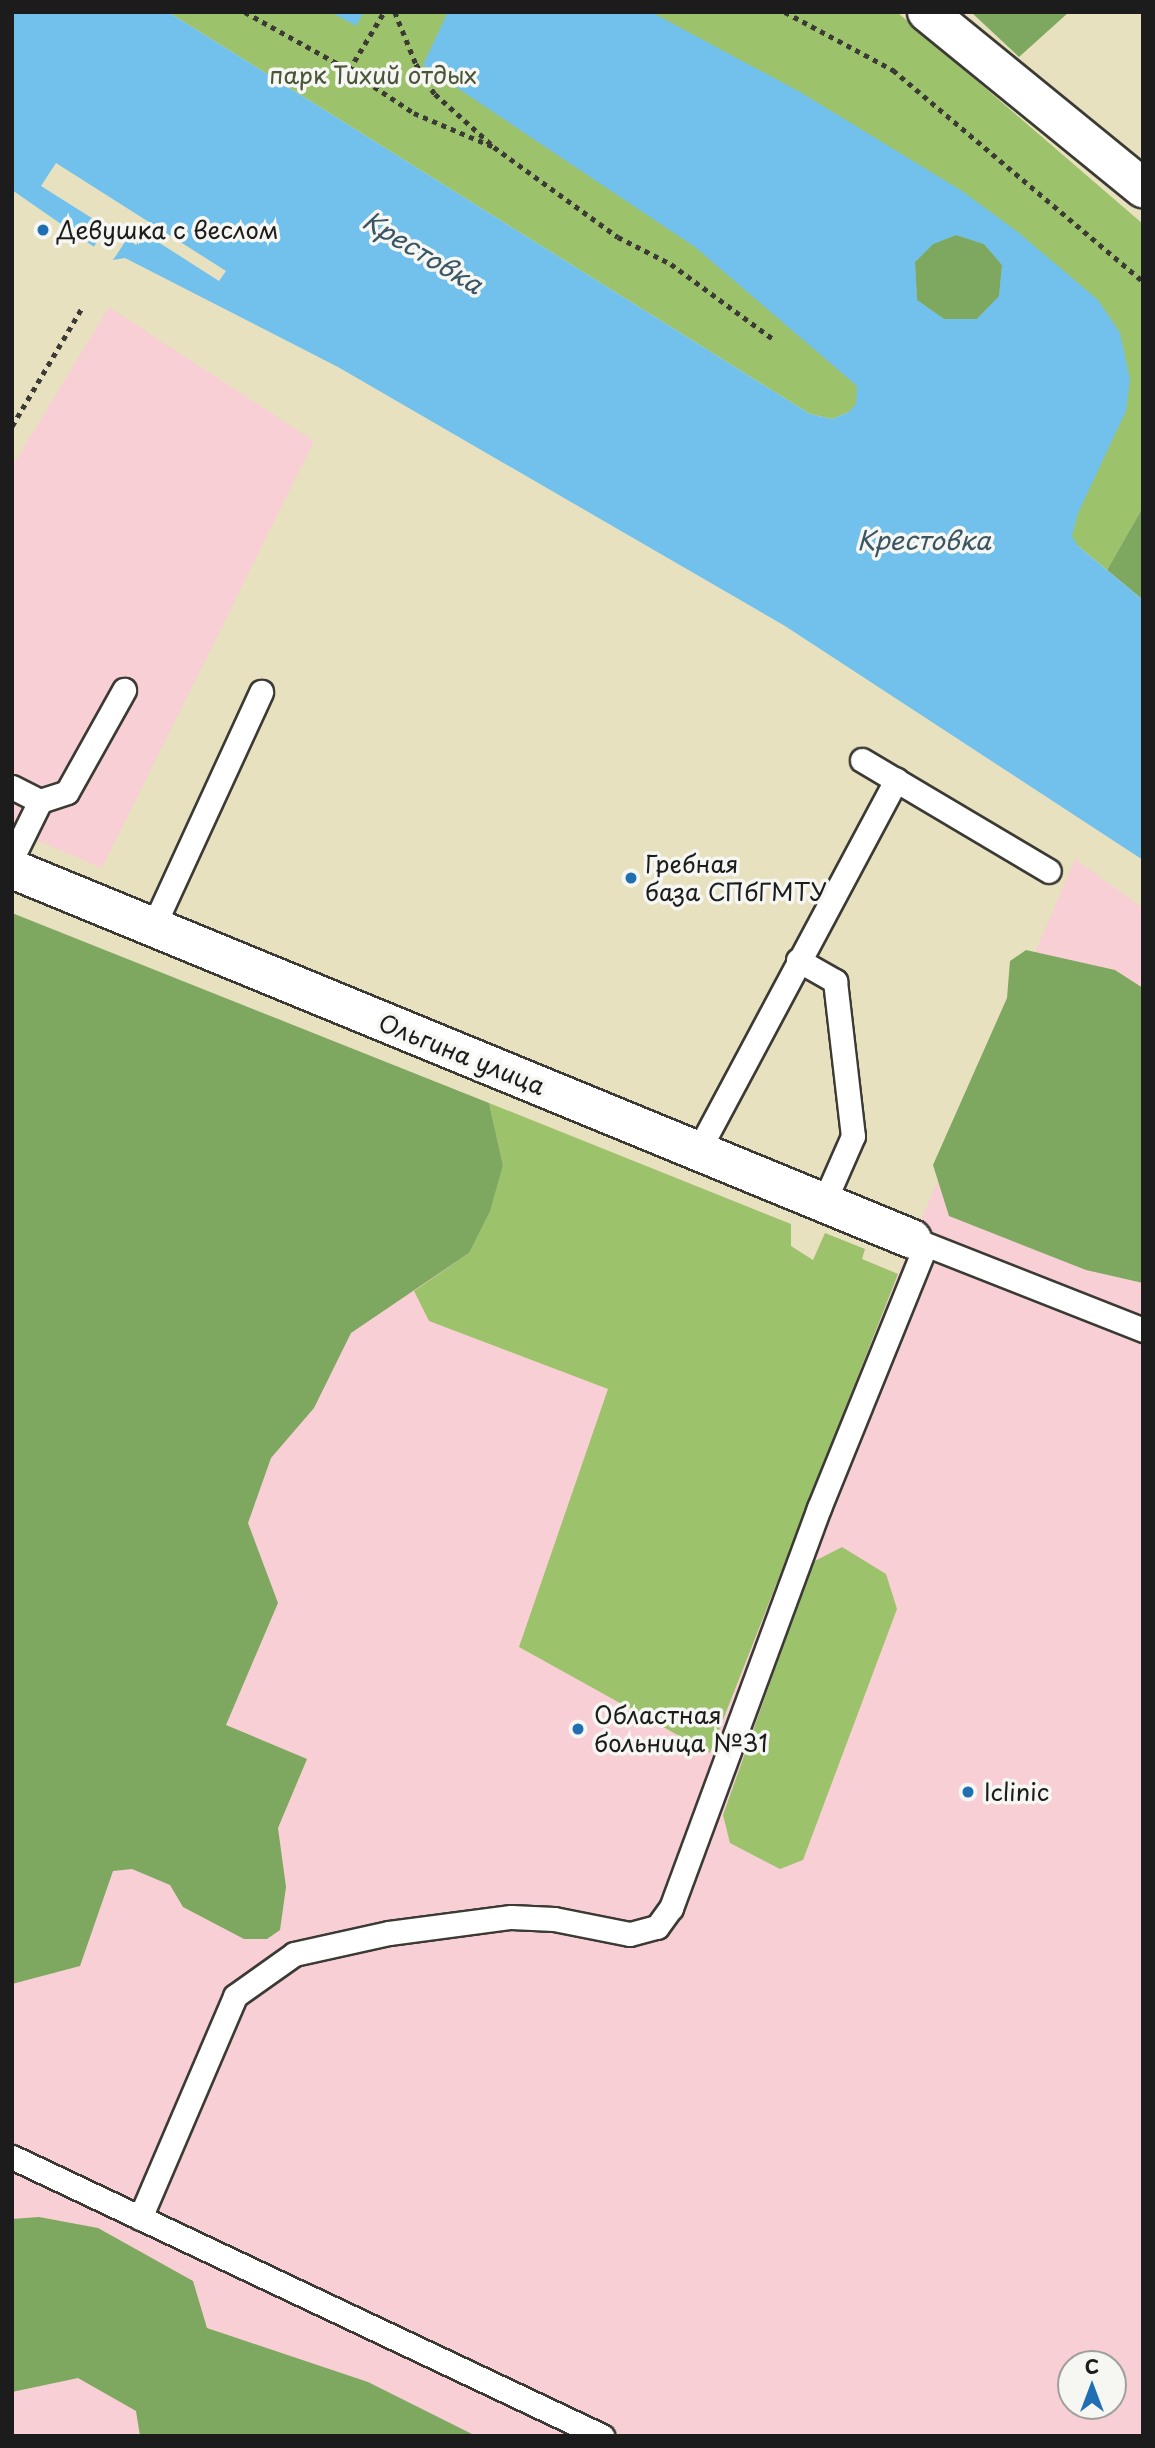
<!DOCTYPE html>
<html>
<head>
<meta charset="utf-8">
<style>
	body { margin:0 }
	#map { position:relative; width:1155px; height:2448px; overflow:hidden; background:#e8e1bf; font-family:"Playpen Sans",sans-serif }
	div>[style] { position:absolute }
	.built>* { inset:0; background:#f7cfd4 }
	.green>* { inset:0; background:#9dc26c }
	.forest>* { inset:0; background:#7ea860 }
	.water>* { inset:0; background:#72c1ed }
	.pier>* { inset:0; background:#e8e1bf }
	.path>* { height:4.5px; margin-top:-2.25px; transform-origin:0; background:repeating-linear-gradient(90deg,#3b3a34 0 5px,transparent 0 10px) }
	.roads { filter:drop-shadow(2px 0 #3b3a34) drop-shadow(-2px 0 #3b3a34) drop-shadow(0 2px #3b3a34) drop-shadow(0 -2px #3b3a34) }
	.service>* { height:23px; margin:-11.5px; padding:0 11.5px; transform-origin:11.5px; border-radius:11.5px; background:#fff }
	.minor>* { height:38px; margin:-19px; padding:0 19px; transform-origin:19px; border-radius:19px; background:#fff }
	.dots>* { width:19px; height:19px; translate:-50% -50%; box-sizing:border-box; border:4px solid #f6f6f2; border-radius:50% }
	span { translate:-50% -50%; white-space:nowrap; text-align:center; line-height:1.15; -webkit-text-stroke:7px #f6f6f2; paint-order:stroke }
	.park-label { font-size:24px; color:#495638 }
	.poi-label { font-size:24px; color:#1c1c1c }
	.left { translate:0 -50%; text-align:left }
	.street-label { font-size:24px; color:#1c1c1c }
	.water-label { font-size:26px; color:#3a5665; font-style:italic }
	.frame { position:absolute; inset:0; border:14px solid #1c1c1c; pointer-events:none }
	.north { position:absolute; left:1057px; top:2350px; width:70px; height:70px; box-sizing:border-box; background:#f6f6f2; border:2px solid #9f9f9c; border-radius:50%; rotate:0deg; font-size:19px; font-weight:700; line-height:28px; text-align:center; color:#1c1c1c }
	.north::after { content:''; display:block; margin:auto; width:24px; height:32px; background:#1f6fb2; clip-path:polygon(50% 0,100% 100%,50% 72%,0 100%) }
</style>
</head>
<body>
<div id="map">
	<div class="built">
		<div style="clip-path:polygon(109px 307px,314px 441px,102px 868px,12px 830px,12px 467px)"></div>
		<div style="clip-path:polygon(evenodd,1075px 859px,1143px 908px,1143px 2436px,12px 2436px,12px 913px,791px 1224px,791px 1246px,813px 1260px,825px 1233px,865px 1249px,862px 1259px,898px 1274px,1075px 859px,1071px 2364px,1113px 2364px,1113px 2406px,1071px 2406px,1071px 2364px)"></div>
	</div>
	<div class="green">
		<div style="clip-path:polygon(168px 12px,897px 12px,1143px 224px,1143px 507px,1107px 570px,1078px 546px,849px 412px,832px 419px,810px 414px)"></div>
		<div style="clip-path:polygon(489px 1103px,791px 1224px,791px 1246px,813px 1260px,825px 1233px,865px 1249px,862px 1259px,898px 1274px,710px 1753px,519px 1647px,608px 1389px,429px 1321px,414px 1291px,469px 1253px,503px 1165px)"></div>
		<div style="clip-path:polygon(842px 1547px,886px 1574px,897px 1609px,803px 1860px,780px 1869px,730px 1843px,723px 1815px,813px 1562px)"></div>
	</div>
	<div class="forest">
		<div style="clip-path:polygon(971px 12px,1069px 12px,1019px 57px)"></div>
		<div style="clip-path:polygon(956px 235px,984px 244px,1002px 265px,999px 297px,977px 319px,944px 319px,917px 300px,915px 262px,933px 244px)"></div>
		<div style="clip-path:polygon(1143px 507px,1143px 600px,1107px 570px)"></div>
		<div style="clip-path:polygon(12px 913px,489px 1103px,503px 1165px,490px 1211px,469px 1253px,351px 1333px,314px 1408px,271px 1458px,248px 1523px,278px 1603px,226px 1725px,307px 1759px,278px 1828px,286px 1887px,280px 1930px,267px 1939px,244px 1939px,183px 1907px,170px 1885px,132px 1869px,113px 1871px,80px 1966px,12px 1984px)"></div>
		<div style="clip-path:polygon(1026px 950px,1115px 970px,1143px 988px,1143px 1283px,1086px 1270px,949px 1216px,933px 1165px,1007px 998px,1010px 961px)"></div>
		<div style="clip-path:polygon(39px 2217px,98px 2228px,193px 2281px,207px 2328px,368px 2382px,476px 2436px,140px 2436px,136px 2411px,78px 2378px,12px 2392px,12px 2219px)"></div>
	</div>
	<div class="water">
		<div style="clip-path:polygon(evenodd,12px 12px,168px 12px,810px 414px,832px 419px,849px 412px,856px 404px,857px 386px,695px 247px,423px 65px,448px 12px,651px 12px,800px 92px,962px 191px,1019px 233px,1098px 300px,1120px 333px,1130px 380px,1126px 411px,1078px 513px,1072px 536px,1078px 546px,1143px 600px,1143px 860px,785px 626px,338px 367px,125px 258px,113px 260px,12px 190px,12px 12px,956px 235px,984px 244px,1002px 265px,999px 296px,977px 319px,944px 319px,917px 300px,915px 262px,933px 244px,956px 235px)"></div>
		<div style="clip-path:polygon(331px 12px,364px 12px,356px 26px)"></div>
	</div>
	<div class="pier">
		<div style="clip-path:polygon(56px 163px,226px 271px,219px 281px,144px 233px,136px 245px,127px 239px,113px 260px,93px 248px,106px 227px,41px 186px)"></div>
	</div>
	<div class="path">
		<div style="left:245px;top:12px;width:119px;rotate:29.1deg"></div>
		<div style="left:349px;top:70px;width:78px;rotate:33.5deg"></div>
		<div style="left:414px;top:113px;width:87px;rotate:23deg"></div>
		<div style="left:494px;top:147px;width:153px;rotate:36deg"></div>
		<div style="left:618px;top:237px;width:59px;rotate:27deg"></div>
		<div style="left:671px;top:264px;width:127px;rotate:36.3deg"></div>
		<div style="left:395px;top:12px;width:56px;rotate:68deg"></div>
		<div style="left:416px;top:64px;width:36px;rotate:58deg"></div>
		<div style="left:435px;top:94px;width:75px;rotate:41.8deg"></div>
		<div style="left:785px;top:12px;width:123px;rotate:28.2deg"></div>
		<div style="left:893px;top:70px;width:327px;rotate:40.2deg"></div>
		<div style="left:349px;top:70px;width:68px;rotate:-58.9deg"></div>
		<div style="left:12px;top:426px;width:139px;rotate:-59.4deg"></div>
	</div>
	<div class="roads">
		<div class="service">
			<div style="left:862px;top:760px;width:217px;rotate:30.7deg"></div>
			<div style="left:12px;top:787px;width:31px;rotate:27deg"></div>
			<div style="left:12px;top:858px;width:64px;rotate:-63.8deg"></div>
			<div style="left:40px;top:801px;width:28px;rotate:-18deg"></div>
			<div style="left:67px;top:792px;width:117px;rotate:-60.8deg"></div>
			<div style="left:153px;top:927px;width:259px;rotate:-65.3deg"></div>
			<div style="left:798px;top:960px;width:43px;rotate:29.6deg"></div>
			<div style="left:835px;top:981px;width:156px;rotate:83.4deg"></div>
			<div style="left:853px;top:1136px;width:72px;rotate:113.7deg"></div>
			<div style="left:698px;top:1151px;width:421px;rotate:-61.9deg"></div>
			<div style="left:915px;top:1240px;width:245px;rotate:21.5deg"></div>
			<div style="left:12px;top:2157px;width:653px;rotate:25.31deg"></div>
			<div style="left:140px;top:2218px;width:241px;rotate:-66.8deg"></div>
			<div style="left:235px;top:1996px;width:72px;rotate:-35.4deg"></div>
			<div style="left:294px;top:1954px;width:97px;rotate:-12.5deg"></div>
			<div style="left:389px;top:1933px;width:123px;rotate:-7.5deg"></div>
			<div style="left:511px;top:1917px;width:43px;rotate:2.7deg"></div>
			<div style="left:554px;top:1919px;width:77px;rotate:11.2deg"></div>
			<div style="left:630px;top:1934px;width:28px;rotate:-15deg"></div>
			<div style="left:657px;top:1927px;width:24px;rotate:-54deg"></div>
			<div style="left:671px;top:1908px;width:427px;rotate:-69.7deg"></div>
			<div style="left:819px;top:1508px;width:284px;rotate:-67.9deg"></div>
		</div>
		<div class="minor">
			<div style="left:927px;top:12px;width:279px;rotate:39.2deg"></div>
			<div style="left:12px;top:869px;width:973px;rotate:22.35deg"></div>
		</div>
	</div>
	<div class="dots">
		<div style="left:43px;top:230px;background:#1f6fb2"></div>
		<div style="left:631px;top:878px;background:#1f6fb2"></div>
		<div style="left:578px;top:1729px;background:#1f6fb2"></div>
		<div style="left:968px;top:1792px;background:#1f6fb2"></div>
	</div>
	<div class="park-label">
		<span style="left:373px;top:75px">парк Тихий отдых</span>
	</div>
	<div class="poi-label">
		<span class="left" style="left:57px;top:230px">Девушка с веслом</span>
		<span class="left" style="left:645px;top:878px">Гребная<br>база СПбГМТУ</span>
		<span class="left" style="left:594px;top:1729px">Областная<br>больница №31</span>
		<span class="left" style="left:984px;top:1792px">Iclinic</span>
	</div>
	<div class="street-label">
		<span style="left:462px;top:1054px;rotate:22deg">Ольгина улица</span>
	</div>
	<div class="water-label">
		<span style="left:423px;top:252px;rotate:31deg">Крестовка</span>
		<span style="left:924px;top:540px">Крестовка</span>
	</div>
	<div class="frame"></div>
	<div class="north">С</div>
</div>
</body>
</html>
